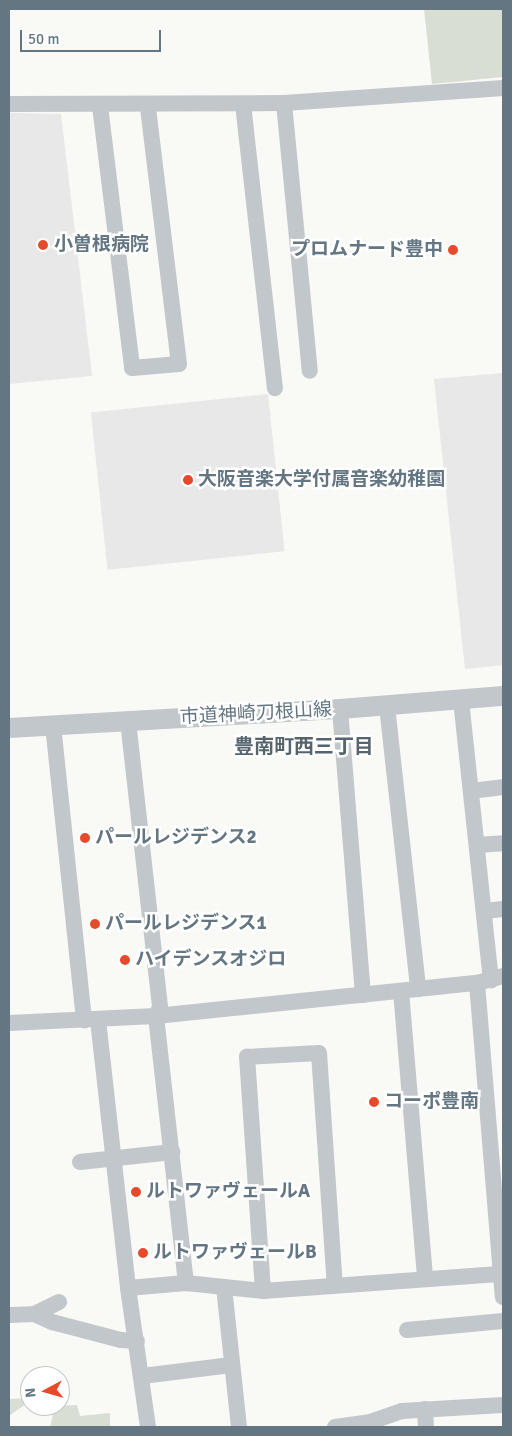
<!DOCTYPE html>
<html>
<head>
<meta charset="utf-8">
<style>
	body { margin:0 }
	#map { position:relative; width:512px; height:1436px; overflow:hidden; background:#f9f9f6; font-family:Signika,"Noto Sans JP",sans-serif }
	div>[style] { position:absolute }
	.built>* { inset:0; background:#e7e8e7; transform-origin:0 0 }
	.green>* { inset:0; background:#d9ded5 }
	.minor>* { height:16px; margin:-8px; padding:0 8px; transform-origin:8px; border-radius:8px; background:#c2c7cb }
	.tertiary>* { height:20px; margin:-10px; padding:0 10px; transform-origin:10px; border-radius:10px; background:#c2c7cb }
	.dots>* { width:14px; height:14px; translate:-50% -50%; box-sizing:border-box; border:2px solid #fff; border-radius:50% }
	span { translate:-50% -50%; white-space:nowrap; text-align:center; line-height:1.15; -webkit-text-stroke:5px #fff; paint-order:stroke }
	.poi-label { font-size:19px; color:#637682; font-weight:700 }
	.left { translate:0 -50%; text-align:left }
	.right { translate:-100% -50%; text-align:right }
	.street-label { font-size:19px; color:#637682 }
	.neighbourhood-label { font-size:20px; color:#56646d; font-weight:700 }
	.frame { position:absolute; inset:0; border:10px solid #637682; pointer-events:none }
	.north { position:absolute; left:20px; top:1366px; width:50px; height:50px; box-sizing:border-box; background:#fff; border:1px solid #c1c8cd; border-radius:50%; rotate:264deg; font-size:14px; font-weight:700; line-height:20px; text-align:center; color:#637682 }
	.north::after { content:''; display:block; margin:auto; width:18px; height:22px; background:#e54b2a; clip-path:polygon(50% 0,100% 100%,50% 72%,0 100%) }
	.scale { position:absolute; left:20px; top:30px; width:141px; height:22px; box-sizing:border-box; border:2px solid #637682; border-top:0; padding-left:6px; font-size:15px; line-height:18px; white-space:nowrap; color:#637682; -webkit-text-stroke:4px #fff; paint-order:stroke }
</style>
</head>
<body>
<div id="map">
	<div class="built">
		<div style="clip-path:polygon(9px 113px,61px 114px,92px 376px,9px 384px)"></div>
		<div style="clip-path:polygon(503px 373px,503px 665px,465px 669px,434px 379px)"></div>
		<div style="left:268px;top:394px;width:158px;height:178px;rotate:84deg"></div>
	</div>
	<div class="green">
		<div style="clip-path:polygon(424px 9px,503px 9px,503px 77px,432px 84px)"></div>
		<div style="clip-path:polygon(30px 1398px,30px 1401px,9px 1416px,9px 1399px)"></div>
		<div style="clip-path:polygon(77px 1405px,80px 1416px,110px 1413px,110px 1427px,50px 1427px,55px 1406px)"></div>
	</div>
	<div class="minor">
		<div style="left:284px;top:103px;width:269px;rotate:84.5deg"></div>
		<div style="left:9px;top:104px;width:275px;rotate:-0.2deg"></div>
		<div style="left:284px;top:103px;width:220px;rotate:-3.9deg"></div>
		<div style="left:243px;top:104px;width:286px;rotate:83.6deg"></div>
		<div style="left:100px;top:106px;width:264px;rotate:83deg"></div>
		<div style="left:132px;top:368px;width:47px;rotate:-4.9deg"></div>
		<div style="left:179px;top:364px;width:260px;rotate:-96.9deg"></div>
		<div style="left:461px;top:700px;width:282px;rotate:83.9deg"></div>
		<div style="left:387px;top:706px;width:285px;rotate:83.7deg"></div>
		<div style="left:340px;top:709px;width:287px;rotate:85.4deg"></div>
		<div style="left:128px;top:721px;width:288px;rotate:83.6deg"></div>
		<div style="left:160px;top:1007px;width:10px;rotate:114deg"></div>
		<div style="left:156px;top:1016px;width:269px;rotate:83.6deg"></div>
		<div style="left:53px;top:725px;width:297px;rotate:84deg"></div>
		<div style="left:471px;top:791px;width:32px;rotate:-7deg"></div>
		<div style="left:477px;top:845px;width:26px;rotate:-4deg"></div>
		<div style="left:484px;top:911px;width:19px;rotate:-6deg"></div>
		<div style="left:477px;top:983px;width:315px;rotate:85.3deg"></div>
		<div style="left:401px;top:991px;width:288px;rotate:85.2deg"></div>
		<div style="left:98px;top:1020px;width:270px;rotate:83.6deg"></div>
		<div style="left:128px;top:1288px;width:140px;rotate:81.8deg"></div>
		<div style="left:9px;top:1023px;width:147px;rotate:-2.7deg"></div>
		<div style="left:156px;top:1016px;width:323px;rotate:-5.9deg"></div>
		<div style="left:477px;top:983px;width:27px;rotate:-15deg"></div>
		<div style="left:80px;top:1162px;width:93px;rotate:-6.2deg"></div>
		<div style="left:224px;top:1287px;width:141px;rotate:83.9deg"></div>
		<div style="left:128px;top:1288px;width:58px;rotate:-4.9deg"></div>
		<div style="left:186px;top:1283px;width:77px;rotate:5.9deg"></div>
		<div style="left:263px;top:1291px;width:240px;rotate:-4.1deg"></div>
		<div style="left:263px;top:1291px;width:235px;rotate:-93.9deg"></div>
		<div style="left:247px;top:1057px;width:72px;rotate:-3.2deg"></div>
		<div style="left:319px;top:1053px;width:233px;rotate:86.1deg"></div>
		<div style="left:59px;top:1302px;width:28px;rotate:154deg"></div>
		<div style="left:34px;top:1314px;width:20px;rotate:24deg"></div>
		<div style="left:52px;top:1322px;width:71px;rotate:14.6deg"></div>
		<div style="left:121px;top:1340px;width:16px;rotate:4deg"></div>
		<div style="left:9px;top:1315px;width:25px;rotate:-2deg"></div>
		<div style="left:407px;top:1330px;width:96px;rotate:-5.4deg"></div>
		<div style="left:142px;top:1376px;width:90px;rotate:-7deg"></div>
		<div style="left:425px;top:1409px;width:18px;rotate:87deg"></div>
		<div style="left:335px;top:1427px;width:35px;rotate:-8deg"></div>
		<div style="left:370px;top:1422px;width:34px;rotate:-19deg"></div>
		<div style="left:402px;top:1411px;width:101px;rotate:-3.4deg"></div>
	</div>
	<div class="tertiary">
		<div style="left:9px;top:728px;width:332px;rotate:-3.3deg"></div>
		<div style="left:340px;top:709px;width:164px;rotate:-4.6deg"></div>
	</div>
	<div class="dots">
		<div style="left:43px;top:245px;background:#e54b2a"></div>
		<div style="left:453px;top:250px;background:#e54b2a"></div>
		<div style="left:188px;top:480px;background:#e54b2a"></div>
		<div style="left:85px;top:838px;background:#e54b2a"></div>
		<div style="left:95px;top:924px;background:#e54b2a"></div>
		<div style="left:125px;top:960px;background:#e54b2a"></div>
		<div style="left:374px;top:1102px;background:#e54b2a"></div>
		<div style="left:136px;top:1192px;background:#e54b2a"></div>
		<div style="left:143px;top:1253px;background:#e54b2a"></div>
	</div>
	<div class="poi-label">
		<span class="left" style="left:54px;top:245px">小曽根病院</span>
		<span class="right" style="left:443px;top:250px">プロムナード豊中</span>
		<span class="left" style="left:198px;top:480px">大阪音楽大学付属音楽幼稚園</span>
		<span class="left" style="left:95px;top:838px">パールレジデンス2</span>
		<span class="left" style="left:105px;top:924px">パールレジデンス1</span>
		<span class="left" style="left:135px;top:960px">ハイデンスオジロ</span>
		<span class="left" style="left:384px;top:1102px">コーポ豊南</span>
		<span class="left" style="left:146px;top:1192px">ルトワァヴェールA</span>
		<span class="left" style="left:153px;top:1253px">ルトワァヴェールB</span>
	</div>
	<div class="street-label">
		<span style="left:256px;top:714px;rotate:-3deg">市道神崎刀根山線</span>
	</div>
	<div class="neighbourhood-label">
		<span style="left:304px;top:746px">豊南町西三丁目</span>
	</div>
	<div class="frame"></div>
	<div class="north">N</div>
	<div class="scale">50 m</div>
</div>
</body>
</html>
